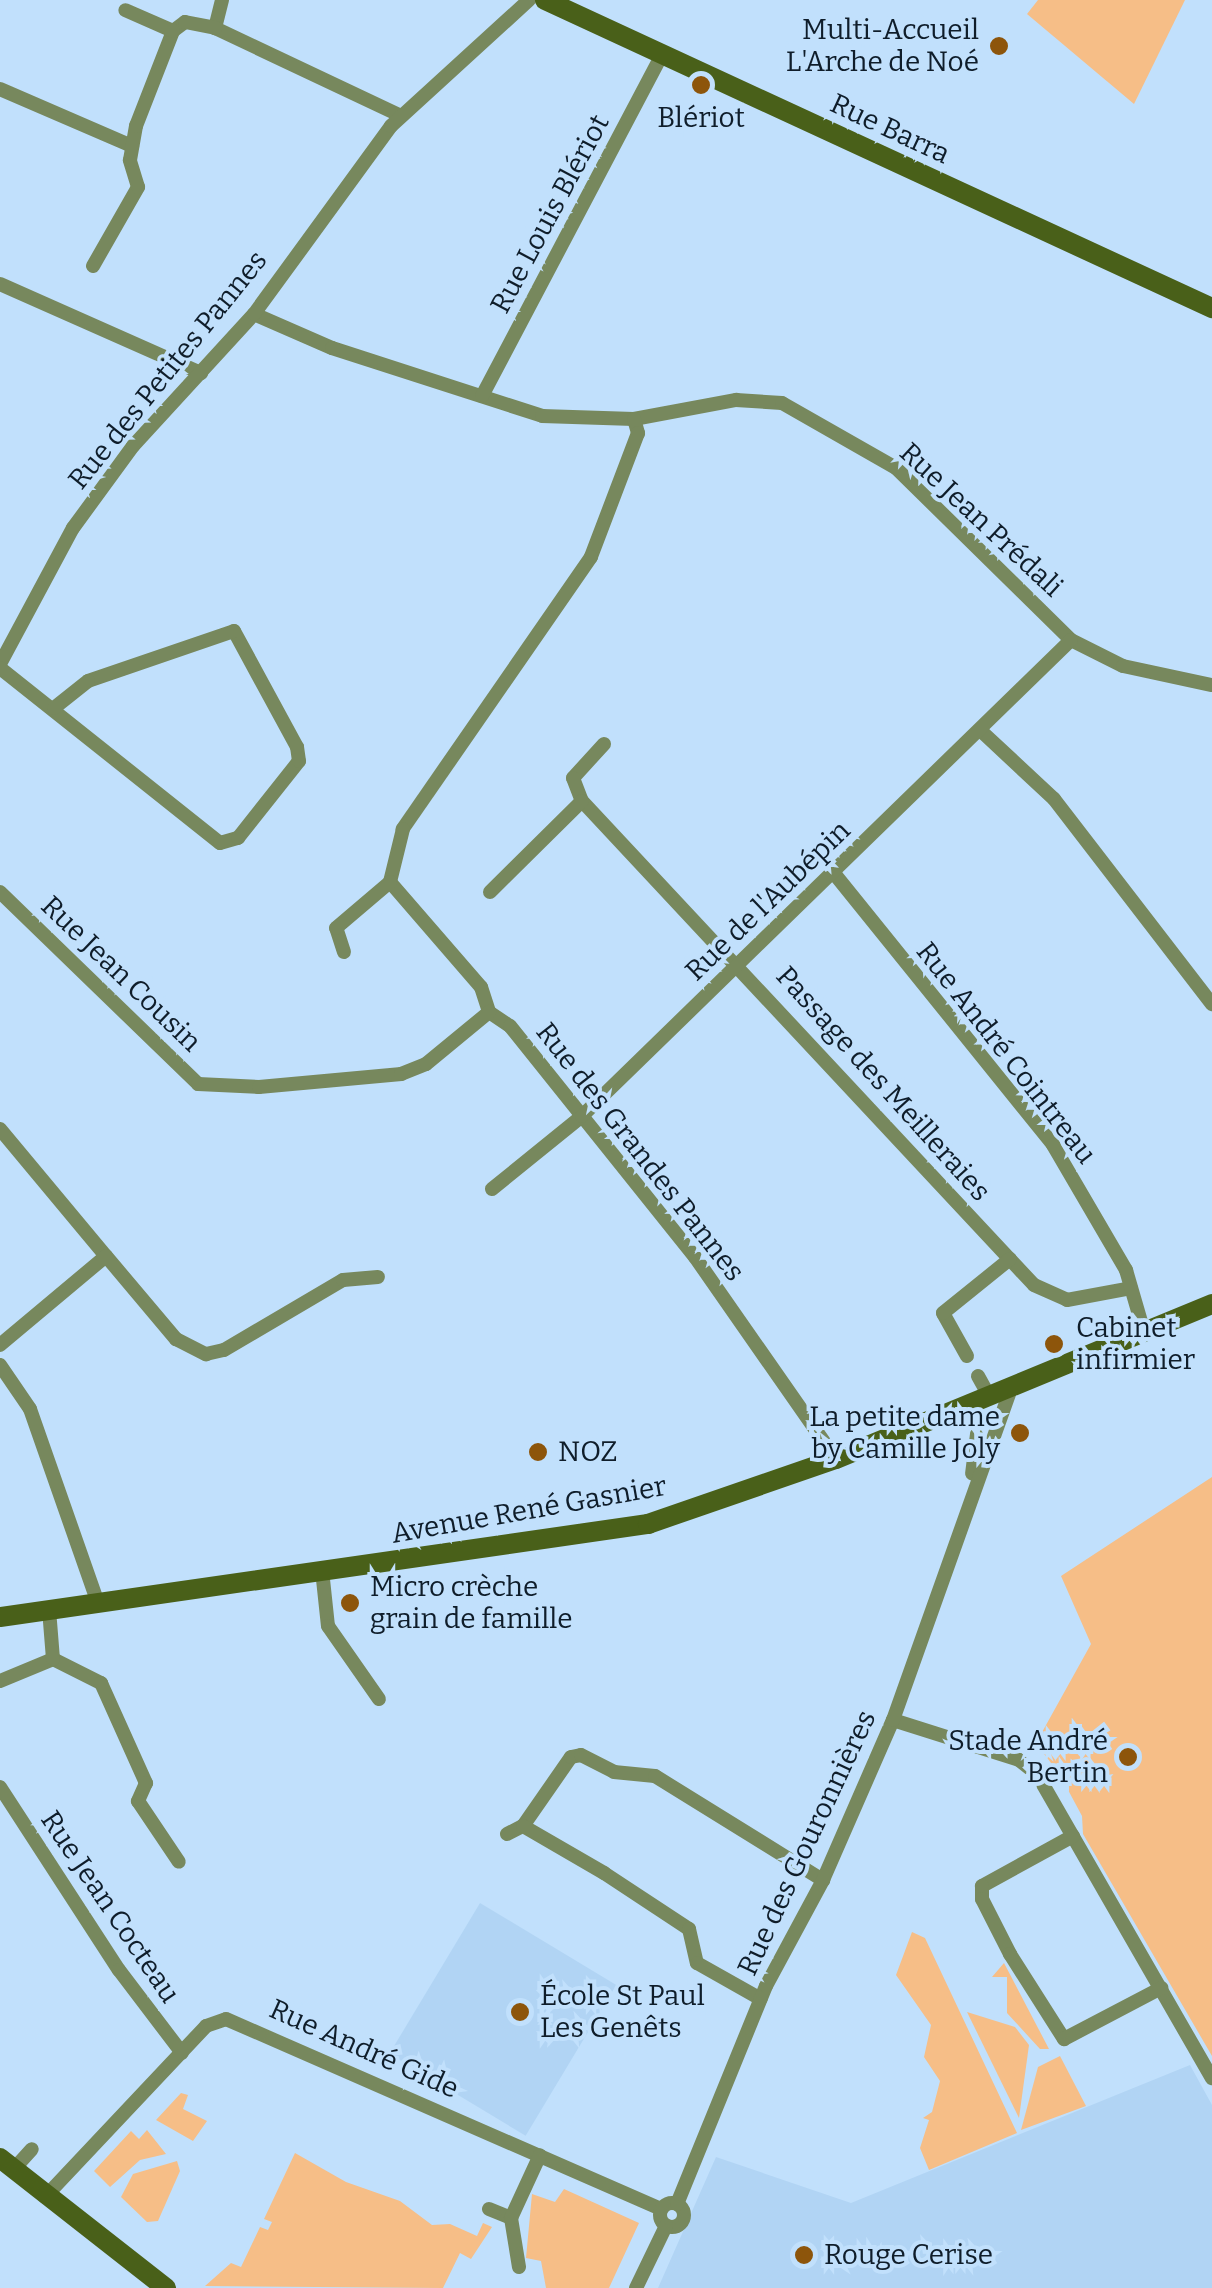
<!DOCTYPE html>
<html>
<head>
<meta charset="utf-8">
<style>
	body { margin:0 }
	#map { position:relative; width:1212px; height:2288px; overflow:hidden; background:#c1e0fc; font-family:Bitter,serif }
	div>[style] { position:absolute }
	.built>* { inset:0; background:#b1d4f4; transform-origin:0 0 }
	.green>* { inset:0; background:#f6be87 }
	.street>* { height:14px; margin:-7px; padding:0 7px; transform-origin:7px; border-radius:7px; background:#77885d }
	.street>.ring { margin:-7px; padding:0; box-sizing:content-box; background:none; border:14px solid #77885d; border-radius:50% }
	.secondary>* { height:20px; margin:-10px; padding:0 10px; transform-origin:10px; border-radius:10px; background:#496019 }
	.dots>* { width:28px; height:28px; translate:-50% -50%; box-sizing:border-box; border:5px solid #c1e0fc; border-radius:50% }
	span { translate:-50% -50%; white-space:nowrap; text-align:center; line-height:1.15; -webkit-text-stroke:8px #c1e0fc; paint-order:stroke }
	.poi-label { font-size:28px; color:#0f1d2a }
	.right { translate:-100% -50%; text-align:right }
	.left { translate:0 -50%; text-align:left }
	.street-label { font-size:28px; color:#0f1d2a }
</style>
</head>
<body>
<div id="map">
	<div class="built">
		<div style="left:480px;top:1903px;width:159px;height:176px;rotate:31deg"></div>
		<div style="clip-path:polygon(1190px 2065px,1212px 2105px,1212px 2288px,658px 2288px,716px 2157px,851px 2203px)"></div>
	</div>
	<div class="green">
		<div style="clip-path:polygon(1038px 0,1185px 0,1134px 104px,1027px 14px)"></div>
		<div style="clip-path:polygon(1212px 1477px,1212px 2056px,1083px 1834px,1082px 1816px,1060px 1775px,1036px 1743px,1091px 1644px,1061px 1576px)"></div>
		<div style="clip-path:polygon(912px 1932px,925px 1938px,1017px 2133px,929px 2170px,920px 2148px,929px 2120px,923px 2118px,932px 2112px,940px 2081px,924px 2057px,931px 2025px,896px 1975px)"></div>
		<div style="clip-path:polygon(1004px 1963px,1049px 2049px,1040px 2049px,1007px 2013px,1007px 1977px,992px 1977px)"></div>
		<div style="clip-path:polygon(967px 2012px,1015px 2027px,1029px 2045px,1019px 2118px)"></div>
		<div style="clip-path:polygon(1060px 2056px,1086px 2106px,1021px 2130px,1038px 2067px)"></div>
		<div style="clip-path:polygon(181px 2093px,188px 2095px,183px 2109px,207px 2121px,193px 2141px,156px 2120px)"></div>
		<div style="clip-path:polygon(147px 2130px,166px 2154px,140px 2160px,110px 2187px,94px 2171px,131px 2131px,139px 2139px)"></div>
		<div style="clip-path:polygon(295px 2153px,346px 2182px,400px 2201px,432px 2225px,450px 2224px,477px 2236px,483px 2223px,492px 2227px,471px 2259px,460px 2253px,443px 2288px,205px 2286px,231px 2263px,241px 2267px,260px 2227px,268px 2230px,272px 2222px,264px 2219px)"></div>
		<div style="clip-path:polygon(177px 2161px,180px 2171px,158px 2221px,147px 2222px,121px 2197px,133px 2174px)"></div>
		<div style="clip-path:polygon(564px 2189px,639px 2223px,609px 2288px,546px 2288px,541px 2261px,526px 2258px,532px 2194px,555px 2202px)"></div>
	</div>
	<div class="street">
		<div style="left:222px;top:0;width:29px;rotate:104deg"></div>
		<div style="left:215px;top:28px;width:206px;rotate:25.3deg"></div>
		<div style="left:173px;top:31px;width:15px;rotate:-37deg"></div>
		<div style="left:185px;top:22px;width:31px;rotate:11deg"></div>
		<div style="left:0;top:89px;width:144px;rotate:23.4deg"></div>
		<div style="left:93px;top:266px;width:91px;rotate:-60.3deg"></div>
		<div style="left:138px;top:187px;width:28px;rotate:-107deg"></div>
		<div style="left:130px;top:160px;width:35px;rotate:-80deg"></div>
		<div style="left:136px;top:126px;width:102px;rotate:-68.7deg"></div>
		<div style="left:173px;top:31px;width:52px;rotate:-156.4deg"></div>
		<div style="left:0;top:284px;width:220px;rotate:23.9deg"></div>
		<div style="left:254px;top:314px;width:85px;rotate:23.6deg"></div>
		<div style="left:332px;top:348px;width:221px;rotate:17.9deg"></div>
		<div style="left:542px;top:416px;width:92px;rotate:1.9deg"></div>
		<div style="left:634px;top:419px;width:104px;rotate:-10.6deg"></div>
		<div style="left:736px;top:400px;width:46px;rotate:3.7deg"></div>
		<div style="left:782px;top:403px;width:131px;rotate:29.7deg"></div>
		<div style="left:896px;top:468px;width:245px;rotate:44.5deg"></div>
		<div style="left:1071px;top:640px;width:58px;rotate:26.6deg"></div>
		<div style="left:1123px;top:666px;width:91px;rotate:12.1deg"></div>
		<div style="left:482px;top:396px;width:386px;rotate:-62.2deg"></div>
		<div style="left:634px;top:419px;width:15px;rotate:74deg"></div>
		<div style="left:638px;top:433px;width:133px;rotate:110.8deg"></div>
		<div style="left:591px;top:557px;width:331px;rotate:124.7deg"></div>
		<div style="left:403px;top:829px;width:55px;rotate:103.8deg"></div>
		<div style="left:390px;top:882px;width:139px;rotate:49.1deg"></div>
		<div style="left:481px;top:987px;width:26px;rotate:72deg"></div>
		<div style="left:489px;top:1012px;width:25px;rotate:34deg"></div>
		<div style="left:510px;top:1026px;width:296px;rotate:51.3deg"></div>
		<div style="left:695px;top:1257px;width:246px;rotate:55.1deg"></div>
		<div style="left:0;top:664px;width:154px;rotate:-61.8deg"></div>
		<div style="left:73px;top:528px;width:102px;rotate:-53.8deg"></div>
		<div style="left:133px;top:446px;width:179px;rotate:-47.5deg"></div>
		<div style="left:254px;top:314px;width:233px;rotate:-53.9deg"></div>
		<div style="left:391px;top:126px;width:187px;rotate:-42.4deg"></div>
		<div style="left:0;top:668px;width:281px;rotate:38.5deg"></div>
		<div style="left:220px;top:843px;width:19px;rotate:-16deg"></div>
		<div style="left:238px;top:838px;width:98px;rotate:-51.6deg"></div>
		<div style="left:299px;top:761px;width:14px;rotate:-98deg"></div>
		<div style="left:297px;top:747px;width:132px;rotate:-118.5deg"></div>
		<div style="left:234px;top:631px;width:154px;rotate:161.1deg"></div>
		<div style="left:88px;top:681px;width:43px;rotate:141.5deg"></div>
		<div style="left:980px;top:730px;width:101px;rotate:43deg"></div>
		<div style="left:1054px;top:799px;width:259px;rotate:52.4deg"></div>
		<div style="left:604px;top:744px;width:46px;rotate:132.4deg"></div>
		<div style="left:573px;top:778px;width:25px;rotate:69deg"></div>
		<div style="left:582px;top:801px;width:662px;rotate:46.96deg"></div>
		<div style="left:1034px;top:1285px;width:36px;rotate:24deg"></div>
		<div style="left:1067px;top:1300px;width:65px;rotate:-10.6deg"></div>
		<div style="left:833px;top:872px;width:351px;rotate:51.1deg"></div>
		<div style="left:1053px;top:1145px;width:145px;rotate:59.7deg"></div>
		<div style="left:1126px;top:1270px;width:65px;rotate:73.8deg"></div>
		<div style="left:0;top:892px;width:276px;rotate:44.1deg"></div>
		<div style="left:198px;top:1084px;width:61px;rotate:2.8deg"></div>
		<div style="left:259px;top:1087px;width:143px;rotate:-5.2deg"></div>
		<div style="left:401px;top:1074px;width:27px;rotate:-22deg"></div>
		<div style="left:426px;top:1064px;width:82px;rotate:-39.5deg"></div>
		<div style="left:490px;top:892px;width:129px;rotate:-44.7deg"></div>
		<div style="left:344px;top:952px;width:25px;rotate:-108deg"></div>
		<div style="left:336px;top:928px;width:71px;rotate:-40.4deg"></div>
		<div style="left:0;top:1129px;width:165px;rotate:50.2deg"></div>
		<div style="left:492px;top:1189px;width:116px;rotate:-39deg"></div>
		<div style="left:582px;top:1116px;width:682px;rotate:-44.23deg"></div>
		<div style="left:0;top:1345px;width:138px;rotate:-40deg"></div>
		<div style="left:106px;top:1256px;width:109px;rotate:49.9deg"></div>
		<div style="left:176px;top:1339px;width:34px;rotate:27deg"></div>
		<div style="left:206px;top:1354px;width:18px;rotate:-13deg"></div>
		<div style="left:224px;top:1350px;width:138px;rotate:-30.5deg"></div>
		<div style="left:343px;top:1280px;width:35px;rotate:-5deg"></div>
		<div style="left:967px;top:1356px;width:49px;rotate:-119.2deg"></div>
		<div style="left:943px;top:1313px;width:86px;rotate:-38.9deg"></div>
		<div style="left:0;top:1365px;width:53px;rotate:55.7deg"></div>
		<div style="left:30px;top:1409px;width:206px;rotate:70.7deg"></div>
		<div style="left:978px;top:1376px;width:23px;rotate:61deg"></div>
		<div style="left:969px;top:1404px;width:17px;rotate:54deg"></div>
		<div style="left:979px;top:1418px;width:56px;rotate:97.1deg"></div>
		<div style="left:322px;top:1570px;width:56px;rotate:83.9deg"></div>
		<div style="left:328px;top:1626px;width:89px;rotate:55.1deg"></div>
		<div style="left:53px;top:1659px;width:54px;rotate:26.6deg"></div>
		<div style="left:101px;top:1683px;width:110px;rotate:65.8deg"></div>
		<div style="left:146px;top:1783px;width:20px;rotate:114deg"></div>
		<div style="left:138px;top:1801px;width:73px;rotate:56.1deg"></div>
		<div style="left:0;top:1681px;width:57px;rotate:-22.5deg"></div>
		<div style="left:53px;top:1659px;width:50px;rotate:-94.6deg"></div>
		<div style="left:893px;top:1720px;width:132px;rotate:17.6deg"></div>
		<div style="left:1019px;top:1760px;width:23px;rotate:38deg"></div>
		<div style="left:1037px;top:1774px;width:351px;rotate:60.1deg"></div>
		<div style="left:0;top:1787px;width:218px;rotate:57deg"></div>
		<div style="left:119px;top:1970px;width:104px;rotate:52.8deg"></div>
		<div style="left:523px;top:1826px;width:84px;rotate:-55.2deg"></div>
		<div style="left:571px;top:1757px;width:10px;rotate:-11deg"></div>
		<div style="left:581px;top:1755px;width:37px;rotate:27deg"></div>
		<div style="left:614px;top:1772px;width:41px;rotate:5.6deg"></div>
		<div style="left:655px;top:1776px;width:198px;rotate:31.8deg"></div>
		<div style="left:507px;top:1834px;width:18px;rotate:-27deg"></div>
		<div style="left:523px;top:1826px;width:94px;rotate:30.1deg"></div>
		<div style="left:604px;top:1873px;width:102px;rotate:33.4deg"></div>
		<div style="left:689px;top:1929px;width:35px;rotate:77deg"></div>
		<div style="left:697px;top:1963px;width:73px;rotate:29.4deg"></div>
		<div style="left:1073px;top:1836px;width:104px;rotate:151.2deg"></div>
		<div style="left:982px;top:1886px;width:13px;rotate:90deg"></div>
		<div style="left:982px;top:1899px;width:62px;rotate:63deg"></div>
		<div style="left:1010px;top:1954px;width:101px;rotate:57.6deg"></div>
		<div style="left:1064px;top:2039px;width:110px;rotate:-27.7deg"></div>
		<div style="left:13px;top:2170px;width:28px;rotate:-48deg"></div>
		<div style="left:45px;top:2197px;width:235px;rotate:-46.7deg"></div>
		<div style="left:206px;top:2026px;width:21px;rotate:-19deg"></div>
		<div style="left:226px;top:2019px;width:475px;rotate:23.6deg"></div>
		<div class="ring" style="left:660px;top:2203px;width:10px;height:10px"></div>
		<div style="left:677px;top:2204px;width:235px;rotate:-67.8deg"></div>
		<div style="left:766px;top:1986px;width:120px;rotate:-61.7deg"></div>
		<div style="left:823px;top:1880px;width:175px;rotate:-66.4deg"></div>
		<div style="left:893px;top:1720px;width:355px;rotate:-70.4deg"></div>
		<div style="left:489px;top:2209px;width:24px;rotate:22deg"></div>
		<div style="left:519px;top:2267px;width:50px;rotate:-99.3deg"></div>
		<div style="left:511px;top:2218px;width:69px;rotate:-65.3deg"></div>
		<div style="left:636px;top:2288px;width:69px;rotate:-64.2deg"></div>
	</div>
	<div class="secondary">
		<div style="left:545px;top:0;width:735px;rotate:24.79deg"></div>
		<div style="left:0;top:1617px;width:655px;rotate:-8.17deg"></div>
		<div style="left:648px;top:1524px;width:199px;rotate:-19.1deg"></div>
		<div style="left:836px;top:1459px;width:407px;rotate:-22.4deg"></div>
		<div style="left:0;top:2158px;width:211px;rotate:38.1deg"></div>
	</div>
	<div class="dots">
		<div style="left:999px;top:46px;background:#8d550b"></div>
		<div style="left:701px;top:85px;background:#8d550b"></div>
		<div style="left:1054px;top:1344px;background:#8d550b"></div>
		<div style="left:1020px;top:1433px;background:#8d550b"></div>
		<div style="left:538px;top:1452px;background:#8d550b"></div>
		<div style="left:350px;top:1603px;background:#8d550b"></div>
		<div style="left:1128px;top:1757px;background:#8d550b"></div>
		<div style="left:520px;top:2012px;background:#8d550b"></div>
		<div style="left:804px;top:2255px;background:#8d550b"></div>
	</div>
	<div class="poi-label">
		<span class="right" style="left:979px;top:46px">Multi-Accueil<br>L'Arche de Noé</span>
		<span style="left:701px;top:118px">Blériot</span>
		<span class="left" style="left:1076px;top:1344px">Cabinet<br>infirmier</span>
		<span class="right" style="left:1000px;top:1433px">La petite dame<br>by Camille Joly</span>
		<span class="left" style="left:558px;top:1452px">NOZ</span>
		<span class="left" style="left:370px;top:1603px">Micro crèche<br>grain de famille</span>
		<span class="right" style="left:1108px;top:1757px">Stade André<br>Bertin</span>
		<span class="left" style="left:540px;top:2012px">École St Paul<br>Les Genêts</span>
		<span class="left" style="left:824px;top:2255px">Rouge Cerise</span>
	</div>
	<div class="street-label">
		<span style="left:890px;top:129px;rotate:25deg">Rue Barra</span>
		<span style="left:550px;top:214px;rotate:-62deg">Rue Louis Blériot</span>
		<span style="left:168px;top:370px;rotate:-51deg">Rue des Petites Pannes</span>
		<span style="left:981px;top:520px;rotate:43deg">Rue Jean Prédali</span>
		<span style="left:768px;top:901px;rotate:-44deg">Rue de l'Aubépin</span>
		<span style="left:121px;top:974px;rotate:44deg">Rue Jean Cousin</span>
		<span style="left:1006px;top:1053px;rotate:52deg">Rue André Cointreau</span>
		<span style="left:883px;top:1084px;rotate:48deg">Passage des Meilleraies</span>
		<span style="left:640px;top:1152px;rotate:52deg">Rue des Grandes Pannes</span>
		<span style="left:529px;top:1510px;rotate:-10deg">Avenue René Gasnier</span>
		<span style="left:807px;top:1843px;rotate:-65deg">Rue des Gouronnières</span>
		<span style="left:110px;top:1907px;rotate:56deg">Rue Jean Cocteau</span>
		<span style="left:364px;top:2049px;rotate:24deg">Rue André Gide</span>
	</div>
</div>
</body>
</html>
